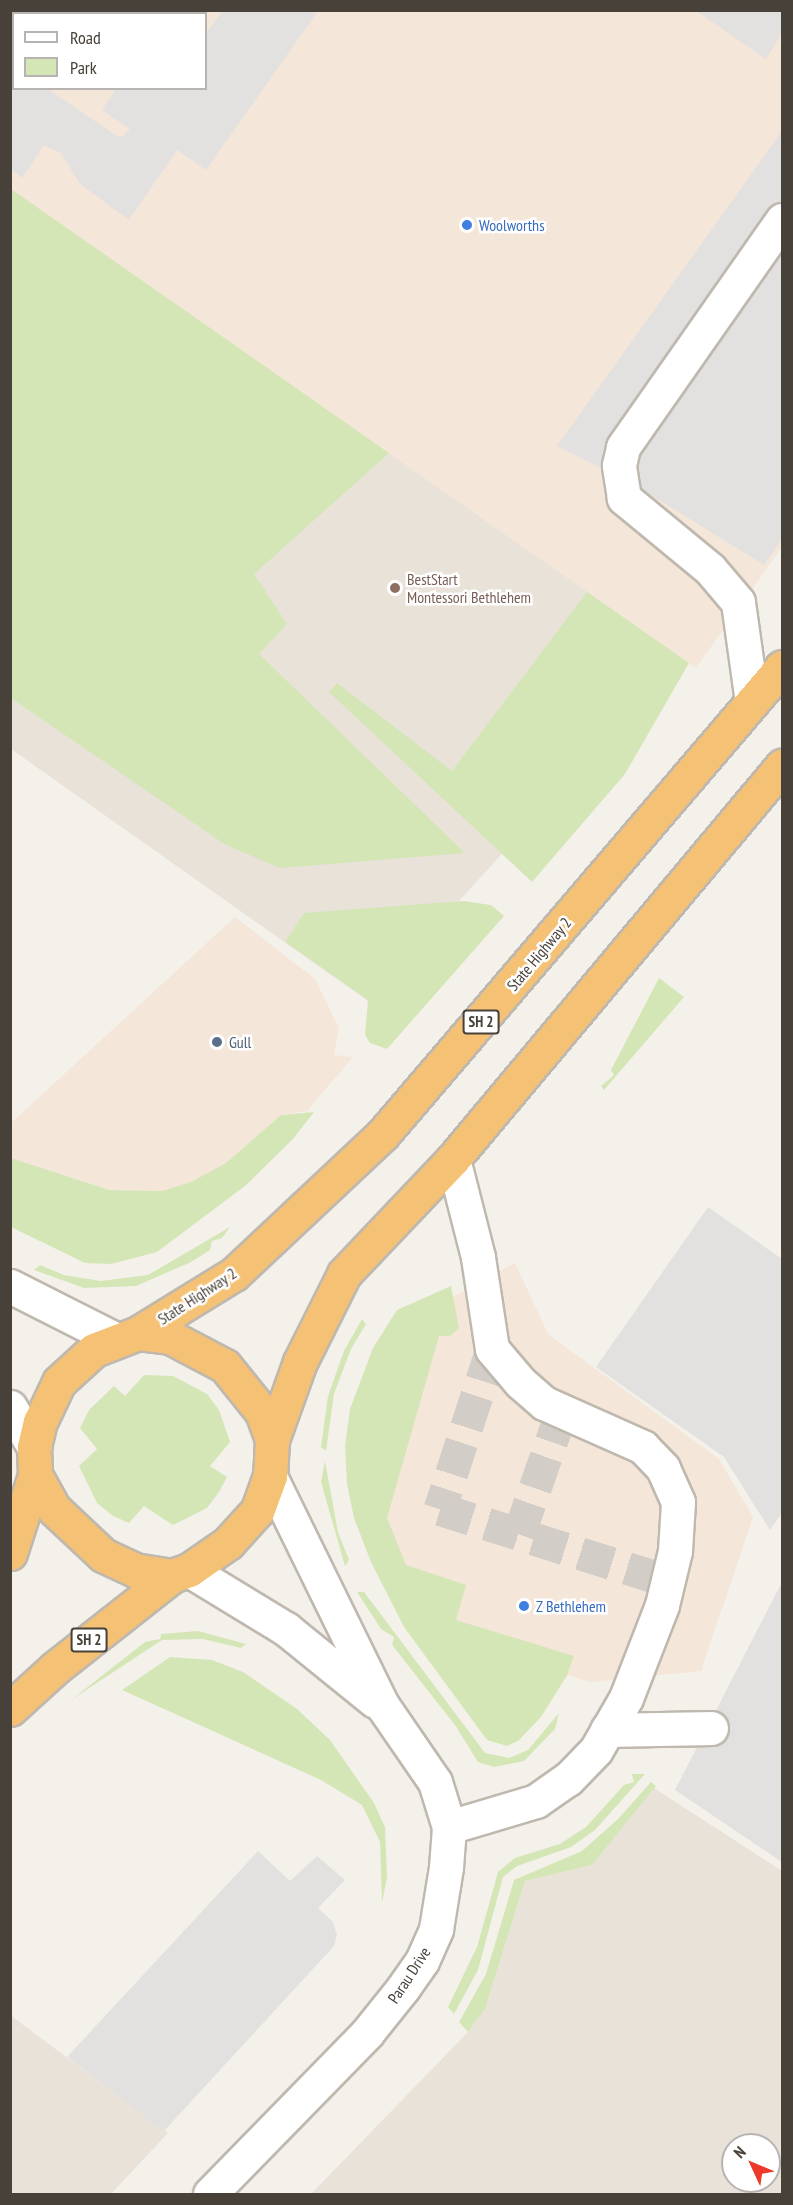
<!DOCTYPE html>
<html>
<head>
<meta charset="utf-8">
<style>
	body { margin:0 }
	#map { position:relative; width:793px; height:2205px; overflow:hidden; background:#f4f1eb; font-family:"PT Sans Narrow",sans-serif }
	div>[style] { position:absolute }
	.residential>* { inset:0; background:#e8e2d9 }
	.commercial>* { inset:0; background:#f4e6d8 }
	.green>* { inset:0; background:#d4e6b6 }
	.parking>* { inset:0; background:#e3e1df }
	.minor-tunnel>* { height:33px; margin-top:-16.5px; transform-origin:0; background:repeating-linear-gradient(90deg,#d2cec7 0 33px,transparent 0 49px) }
	.roads { filter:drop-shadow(2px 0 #bfb8ae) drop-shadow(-2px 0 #bfb8ae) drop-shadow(0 2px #bfb8ae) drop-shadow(0 -2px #bfb8ae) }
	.minor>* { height:33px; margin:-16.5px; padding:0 16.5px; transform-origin:16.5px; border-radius:16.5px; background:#fff }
	.highway>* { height:33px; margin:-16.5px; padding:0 16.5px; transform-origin:16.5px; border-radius:16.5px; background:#f5c275 }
	.dots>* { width:16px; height:16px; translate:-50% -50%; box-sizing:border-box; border:3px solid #fff; border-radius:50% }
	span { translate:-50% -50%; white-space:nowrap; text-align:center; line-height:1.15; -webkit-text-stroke:5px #fff; paint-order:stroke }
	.shield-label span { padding:2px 4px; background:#fff; border:2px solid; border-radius:4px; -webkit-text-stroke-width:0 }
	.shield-label { font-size:15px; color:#484139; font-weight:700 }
	.shop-label { font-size:16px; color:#366cbe }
	.left { translate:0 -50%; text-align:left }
	.education-label { font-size:16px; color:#785e54 }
	.street-label { font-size:16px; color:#484139 }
	.service-label { font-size:16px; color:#4e5e75 }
	.frame { position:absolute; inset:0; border:12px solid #484139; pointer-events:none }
	.legend { position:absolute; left:12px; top:12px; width:195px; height:78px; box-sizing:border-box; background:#fff; border:2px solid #b6b3b0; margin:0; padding:8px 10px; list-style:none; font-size:18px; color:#484139 }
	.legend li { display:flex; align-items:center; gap:12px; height:30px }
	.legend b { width:30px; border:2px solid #b6b3b0 }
	.north { position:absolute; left:721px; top:2133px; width:60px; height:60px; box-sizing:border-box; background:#fff; border:2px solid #b6b3b0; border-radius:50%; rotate:314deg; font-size:16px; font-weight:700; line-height:24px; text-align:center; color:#484139 }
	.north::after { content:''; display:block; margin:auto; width:21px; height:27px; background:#ed3929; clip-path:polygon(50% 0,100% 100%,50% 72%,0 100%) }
</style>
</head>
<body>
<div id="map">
	<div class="residential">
		<div style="clip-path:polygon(11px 189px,681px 657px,368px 1001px,11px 749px)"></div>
		<div style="clip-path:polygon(evenodd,654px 1788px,782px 1871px,782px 2194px,311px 2194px,468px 2032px,485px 2009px,525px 1881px,592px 1865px,654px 1788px,733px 2145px,769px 2145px,769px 2181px,733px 2181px,733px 2145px)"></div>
		<div style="clip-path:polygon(10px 2015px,168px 2133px,111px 2194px,11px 2194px)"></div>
	</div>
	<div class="commercial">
		<div style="clip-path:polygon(evenodd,11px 11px,782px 11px,782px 547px,696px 668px,11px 189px,11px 11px,14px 14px,206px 14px,206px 88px,14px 88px,14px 14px)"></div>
		<div style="clip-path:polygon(235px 917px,315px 979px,339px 1028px,334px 1055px,353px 1057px,307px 1111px,281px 1115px,226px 1163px,191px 1182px,162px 1191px,109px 1190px,11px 1158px,11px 1123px)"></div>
		<div style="clip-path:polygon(515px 1263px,548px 1334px,719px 1459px,753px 1517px,701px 1671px,590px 1682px,568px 1675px,545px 1710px,400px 1606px,364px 1516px,419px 1334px,454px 1296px)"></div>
	</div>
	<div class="green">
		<div style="clip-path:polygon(11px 189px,389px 453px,254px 574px,287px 624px,259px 654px,465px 853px,280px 868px,226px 845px,11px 698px)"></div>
		<div style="clip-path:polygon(587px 592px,689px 663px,625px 774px,532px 882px,329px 692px,337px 683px,452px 771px)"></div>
		<div style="clip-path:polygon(463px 901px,491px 905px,504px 916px,387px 1049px,370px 1043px,365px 1035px,368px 1000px,285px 942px,304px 913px)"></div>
		<div style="clip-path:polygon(659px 978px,684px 997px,604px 1090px,601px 1086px,614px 1075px,611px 1070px)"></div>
		<div style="clip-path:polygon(314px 1112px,293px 1139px,245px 1186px,157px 1252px,111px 1264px,85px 1263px,11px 1227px,11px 1158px,109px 1190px,162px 1191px,191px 1182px,226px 1163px,281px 1115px)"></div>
		<div style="clip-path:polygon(230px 1227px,222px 1238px,212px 1241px,210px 1250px,191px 1262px,136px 1286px,84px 1288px,34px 1270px,40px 1265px,64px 1275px,101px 1281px,148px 1275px)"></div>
		<div style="clip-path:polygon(451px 1286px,459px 1328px,450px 1336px,439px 1336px,387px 1518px,406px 1565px,466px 1585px,456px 1620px,574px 1656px,567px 1675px,541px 1717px,518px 1741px,507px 1746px,487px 1740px,404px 1627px,371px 1562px,354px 1518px,347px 1484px,345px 1446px,350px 1409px,373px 1348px,397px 1310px)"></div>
		<div style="clip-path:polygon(362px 1319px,366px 1324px,351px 1349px,334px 1394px,326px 1451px,321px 1447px,328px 1396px,344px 1351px)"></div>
		<div style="clip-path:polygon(144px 1375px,173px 1376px,207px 1394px,219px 1410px,230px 1442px,210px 1466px,227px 1477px,219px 1492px,207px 1508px,173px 1525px,144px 1506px,129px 1523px,113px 1516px,97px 1503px,79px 1466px,97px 1449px,80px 1428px,89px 1410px,114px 1386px,125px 1396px)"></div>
		<div style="clip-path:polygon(325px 1461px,338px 1532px,349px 1560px,345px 1566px,321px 1482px)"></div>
		<div style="clip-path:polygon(357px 1592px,364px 1592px,485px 1753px,509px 1758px,528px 1750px,559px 1713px,555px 1729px,524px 1761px,494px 1767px,478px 1762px,455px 1725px,392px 1645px,394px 1637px,381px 1629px)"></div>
		<div style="clip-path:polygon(198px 1631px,246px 1644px,241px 1648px,203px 1639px,162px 1640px,71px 1700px,145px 1642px,160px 1639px,161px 1634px)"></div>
		<div style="clip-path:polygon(170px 1657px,212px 1660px,243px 1672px,297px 1709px,330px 1740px,374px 1803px,385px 1827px,387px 1877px,382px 1903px,380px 1842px,362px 1805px,321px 1780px,122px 1690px)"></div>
		<div style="clip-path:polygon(632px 1774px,645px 1774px,595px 1830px,571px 1847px,517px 1866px,503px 1877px,478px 1970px,454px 2014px,448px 2007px,477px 1947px,498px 1872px,515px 1858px,560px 1844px,586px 1827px,624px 1785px,634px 1782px)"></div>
		<div style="clip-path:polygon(651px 1782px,656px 1786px,592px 1865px,525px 1881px,485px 2009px,468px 2032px,459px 2022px,486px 1974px,514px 1880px,582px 1851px,618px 1819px)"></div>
	</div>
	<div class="parking">
		<div style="clip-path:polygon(223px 10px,318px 11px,206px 170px,177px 150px,129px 220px,80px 184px,61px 153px,44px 145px,22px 178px,11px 169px,11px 63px,14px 88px,48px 89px,117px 136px,123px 136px,130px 129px,102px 110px,116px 89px,206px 88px,206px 33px)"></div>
		<div style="clip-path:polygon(696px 11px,782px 11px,782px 33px,766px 59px)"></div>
		<div style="clip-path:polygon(782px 131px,782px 539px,764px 565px,638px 487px,557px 446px)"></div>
		<div style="clip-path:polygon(708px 1207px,782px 1259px,782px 1513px,770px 1530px,724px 1457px,596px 1367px)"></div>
		<div style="clip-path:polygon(782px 1582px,782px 1862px,675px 1790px)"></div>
		<div style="clip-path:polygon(258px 1851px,290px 1881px,317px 1856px,345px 1880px,318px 1908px,333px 1922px,337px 1935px,334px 1946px,164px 2131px,67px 2057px)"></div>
	</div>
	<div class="minor-tunnel">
		<div style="left:492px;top:1349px;width:168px;rotate:108deg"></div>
		<div style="left:440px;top:1509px;width:239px;rotate:17.5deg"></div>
		<div style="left:519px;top:1534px;width:130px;rotate:-70.7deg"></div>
	</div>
	<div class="roads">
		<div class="minor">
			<div style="left:752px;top:702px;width:101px;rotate:-98deg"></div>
			<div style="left:738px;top:602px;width:43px;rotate:-130.3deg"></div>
			<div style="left:710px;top:569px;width:112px;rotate:-140.5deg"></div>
			<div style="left:624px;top:498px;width:33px;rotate:-99deg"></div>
			<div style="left:619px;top:465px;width:18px;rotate:-77deg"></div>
			<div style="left:623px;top:447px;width:277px;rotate:-55deg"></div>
			<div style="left:10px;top:1286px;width:118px;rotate:26.8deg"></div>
			<div style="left:10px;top:1407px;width:47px;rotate:59deg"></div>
			<div style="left:189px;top:1570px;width:114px;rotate:31.3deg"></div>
			<div style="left:286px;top:1629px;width:114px;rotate:39deg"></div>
			<div style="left:607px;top:1730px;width:104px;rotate:-1.1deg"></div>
			<div style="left:449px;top:1827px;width:91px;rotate:-16.6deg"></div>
			<div style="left:536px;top:1801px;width:39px;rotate:-35deg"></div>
			<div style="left:568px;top:1779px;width:40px;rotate:-46deg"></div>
			<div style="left:596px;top:1750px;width:60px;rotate:-60deg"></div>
			<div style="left:626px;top:1698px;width:100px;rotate:-68.8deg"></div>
			<div style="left:662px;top:1605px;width:56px;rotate:-76.5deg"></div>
			<div style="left:675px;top:1551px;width:49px;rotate:-86.5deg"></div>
			<div style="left:678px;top:1502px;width:37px;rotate:-114deg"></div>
			<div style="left:663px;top:1468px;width:29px;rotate:-134deg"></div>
			<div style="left:643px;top:1447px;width:108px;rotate:-156deg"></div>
			<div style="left:544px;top:1403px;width:32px;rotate:-139deg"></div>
			<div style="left:520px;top:1382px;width:43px;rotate:-130.3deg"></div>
			<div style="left:492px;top:1349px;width:93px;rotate:-98.7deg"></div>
			<div style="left:478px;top:1257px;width:101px;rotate:-104.3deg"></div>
			<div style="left:210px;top:2194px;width:225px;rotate:-45.7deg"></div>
			<div style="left:367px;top:2033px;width:58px;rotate:-51.3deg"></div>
			<div style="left:403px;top:1988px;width:33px;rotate:-55deg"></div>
			<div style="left:422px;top:1961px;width:35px;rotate:-66deg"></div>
			<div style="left:436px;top:1929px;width:63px;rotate:-80.8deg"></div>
			<div style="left:446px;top:1867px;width:40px;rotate:-85.7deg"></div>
			<div style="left:449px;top:1827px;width:47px;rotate:-107.3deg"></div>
			<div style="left:435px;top:1782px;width:93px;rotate:-124.5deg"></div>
			<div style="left:382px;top:1705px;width:255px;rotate:-116.1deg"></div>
		</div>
		<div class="highway">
			<div style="left:138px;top:1333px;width:113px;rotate:-31.6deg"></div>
			<div style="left:234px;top:1274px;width:204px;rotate:-43.2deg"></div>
			<div style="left:383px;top:1134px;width:614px;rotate:-49.49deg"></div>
			<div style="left:138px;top:1333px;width:32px;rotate:7deg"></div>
			<div style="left:170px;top:1337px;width:62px;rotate:27.8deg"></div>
			<div style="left:225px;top:1366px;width:59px;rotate:51.2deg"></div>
			<div style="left:262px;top:1412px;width:30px;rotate:70deg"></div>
			<div style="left:272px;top:1440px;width:36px;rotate:93deg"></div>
			<div style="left:270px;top:1476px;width:37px;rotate:110deg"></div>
			<div style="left:257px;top:1511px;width:43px;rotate:132.2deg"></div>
			<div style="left:228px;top:1543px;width:47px;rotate:145.3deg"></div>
			<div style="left:189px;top:1570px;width:18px;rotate:161deg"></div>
			<div style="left:172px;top:1576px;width:37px;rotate:-171deg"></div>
			<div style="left:135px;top:1570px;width:35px;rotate:-155deg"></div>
			<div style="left:103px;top:1555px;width:67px;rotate:-136.8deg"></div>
			<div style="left:54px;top:1509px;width:39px;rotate:-119deg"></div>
			<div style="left:35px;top:1475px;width:28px;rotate:-92deg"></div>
			<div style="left:34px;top:1447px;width:26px;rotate:-77deg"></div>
			<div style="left:40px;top:1422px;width:44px;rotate:-64.6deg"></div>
			<div style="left:59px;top:1382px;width:47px;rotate:-42.4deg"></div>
			<div style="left:94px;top:1350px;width:47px;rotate:-21.1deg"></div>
			<div style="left:272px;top:1440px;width:83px;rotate:-70.3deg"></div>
			<div style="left:300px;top:1362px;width:98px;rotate:-63.4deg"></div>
			<div style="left:344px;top:1274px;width:158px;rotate:-46.5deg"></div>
			<div style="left:453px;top:1159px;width:513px;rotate:-50.07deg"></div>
			<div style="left:10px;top:1553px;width:82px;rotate:-72.2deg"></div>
			<div style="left:10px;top:1709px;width:61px;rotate:-42.3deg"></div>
			<div style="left:55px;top:1668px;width:149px;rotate:-38.2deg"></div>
		</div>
	</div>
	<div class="dots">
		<div style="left:467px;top:225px;background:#3f7fe0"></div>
		<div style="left:395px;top:588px;background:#8d6e63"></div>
		<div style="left:217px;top:1042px;background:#5c6f8a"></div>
		<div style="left:524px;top:1606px;background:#3f7fe0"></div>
	</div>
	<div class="shield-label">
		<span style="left:481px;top:1022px">SH 2</span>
		<span style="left:89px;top:1640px">SH 2</span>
	</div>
	<div class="shop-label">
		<span class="left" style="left:479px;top:225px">Woolworths</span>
		<span class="left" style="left:536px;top:1606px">Z Bethlehem</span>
	</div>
	<div class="education-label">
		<span class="left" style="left:407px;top:588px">BestStart<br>Montessori Bethlehem</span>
	</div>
	<div class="street-label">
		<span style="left:539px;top:954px;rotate:-50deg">State Highway 2</span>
		<span style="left:197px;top:1296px;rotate:-33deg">State Highway 2</span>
		<span style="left:409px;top:1975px;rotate:-57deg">Parau Drive</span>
	</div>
	<div class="service-label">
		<span class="left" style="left:229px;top:1042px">Gull</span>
	</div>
	<div class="frame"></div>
	<ul class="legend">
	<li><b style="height:8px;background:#fff"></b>Road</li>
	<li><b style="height:16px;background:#d4e6b6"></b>Park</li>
	</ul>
	<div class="north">N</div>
</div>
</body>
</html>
